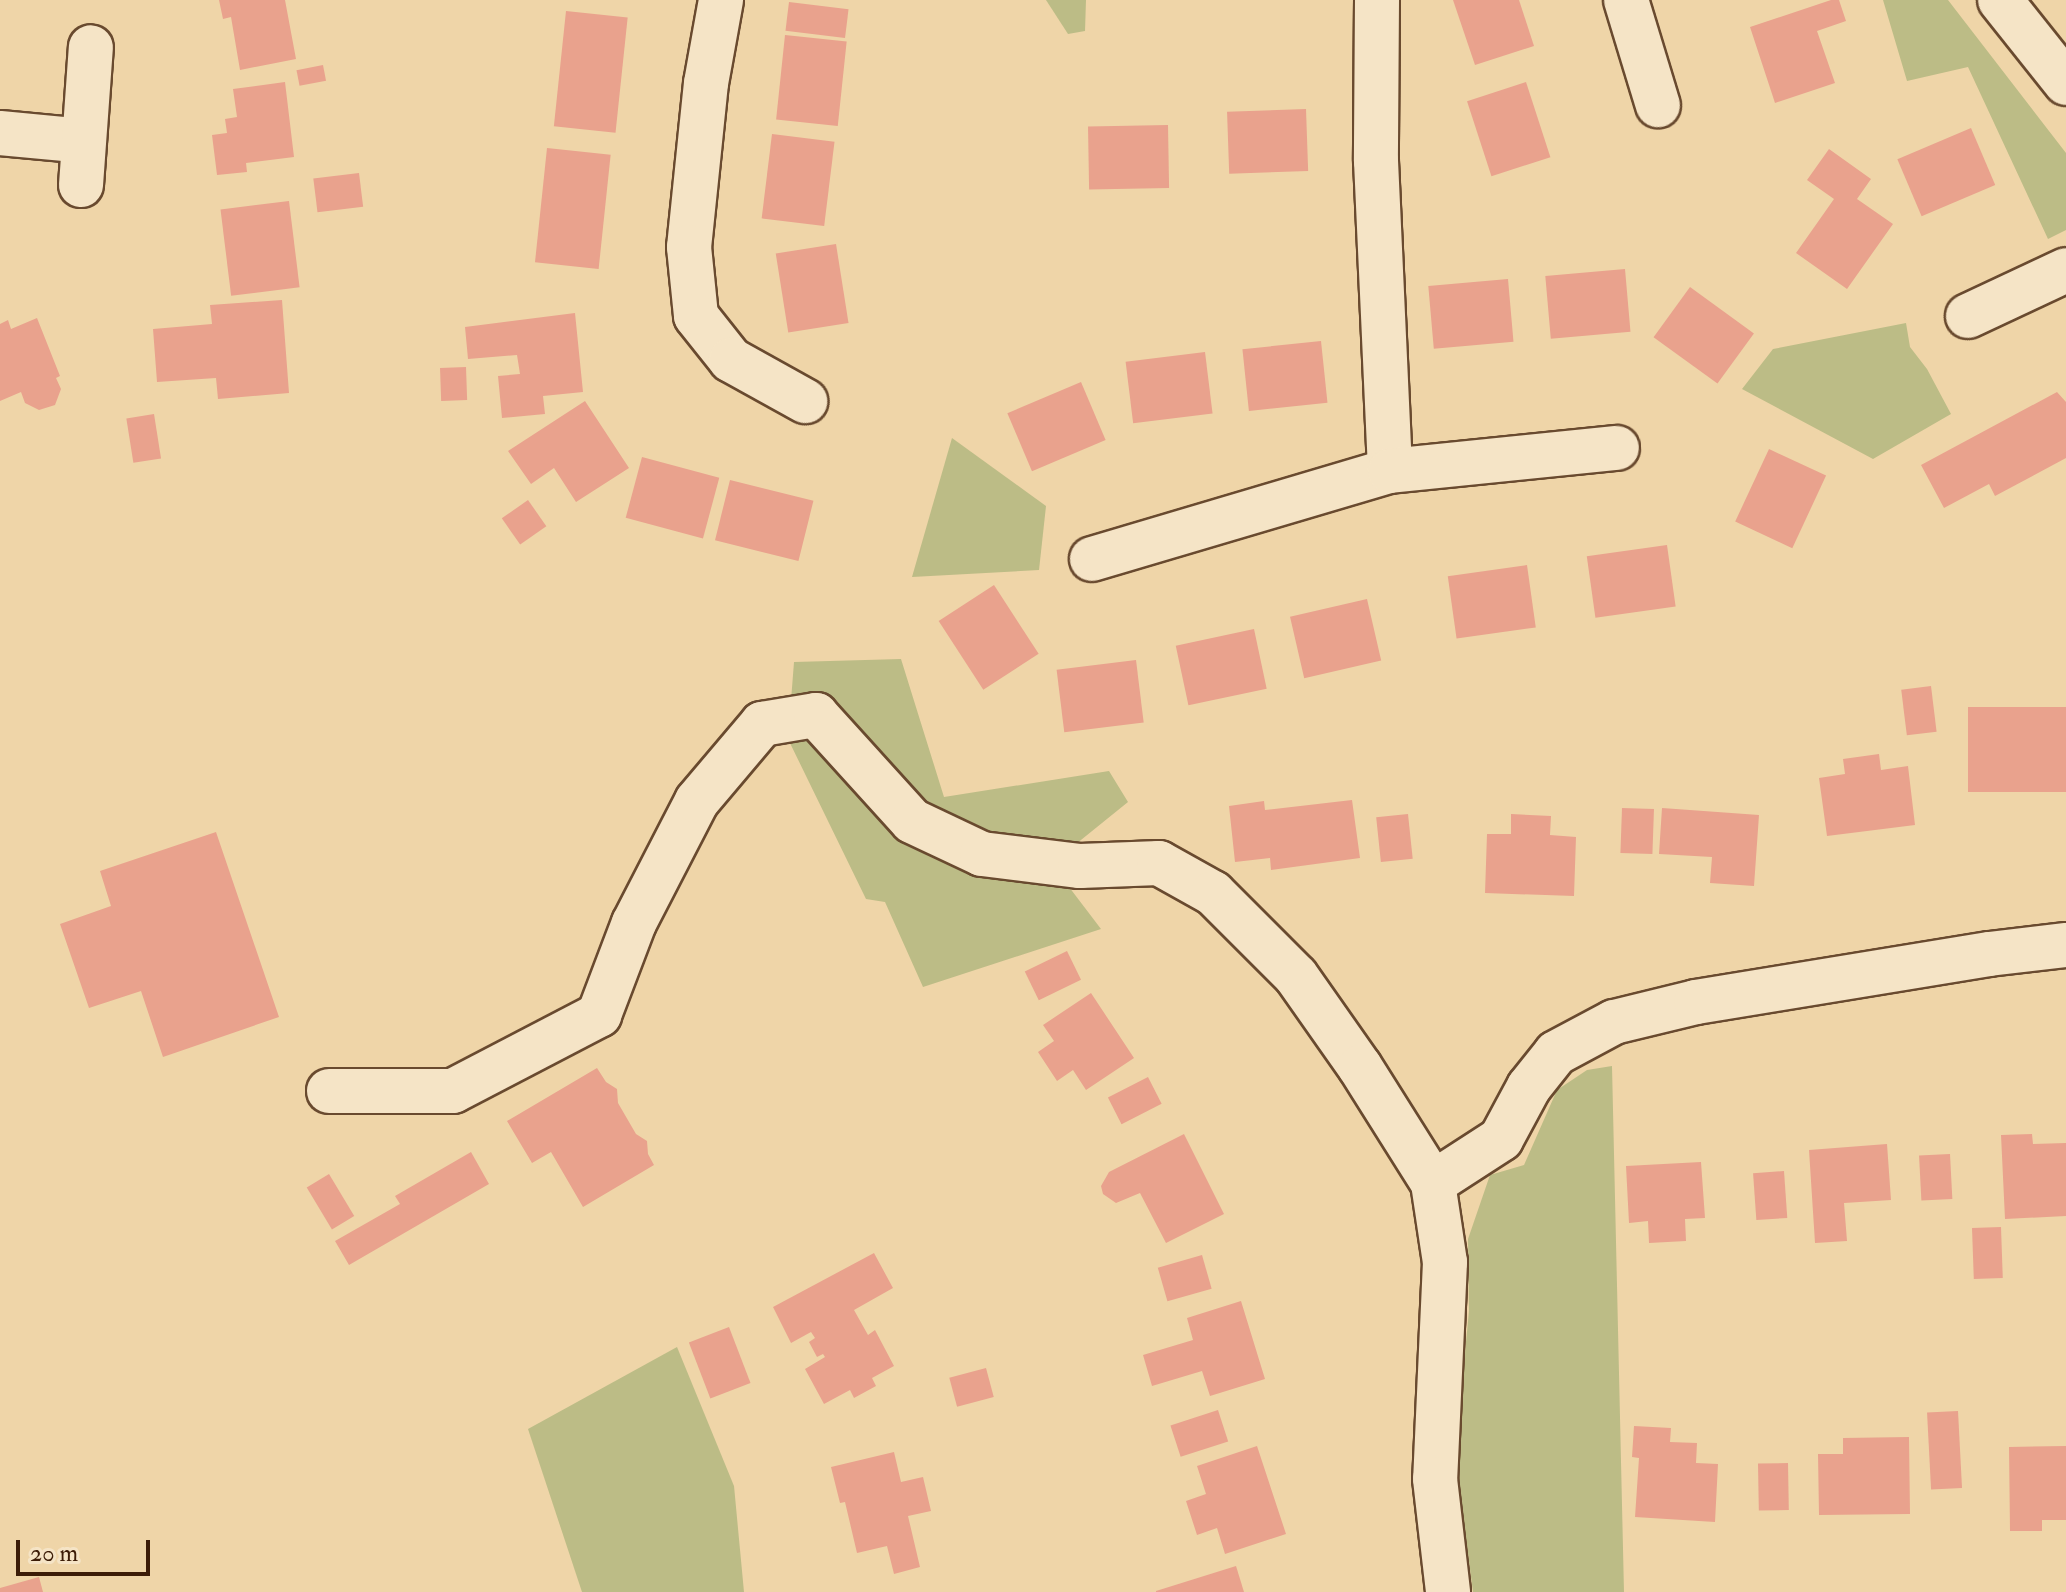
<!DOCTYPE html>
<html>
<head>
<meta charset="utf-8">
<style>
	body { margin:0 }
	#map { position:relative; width:2066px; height:1592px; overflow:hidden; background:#efd5a8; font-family:"IM FELL Double Pica",serif }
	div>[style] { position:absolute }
	.green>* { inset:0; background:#bcbc86 }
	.building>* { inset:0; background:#e9a28d; transform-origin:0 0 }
	.roads { filter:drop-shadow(2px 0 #694a2f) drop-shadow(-2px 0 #694a2f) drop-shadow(0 2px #694a2f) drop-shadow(0 -2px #694a2f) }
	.minor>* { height:44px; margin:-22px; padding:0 22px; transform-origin:22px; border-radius:22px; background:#f5e4c6 }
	span { translate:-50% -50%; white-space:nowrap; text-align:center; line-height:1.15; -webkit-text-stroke:7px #f5e4c6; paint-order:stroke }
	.scale { position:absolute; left:16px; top:1540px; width:134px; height:36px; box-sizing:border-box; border:4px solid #3c1c07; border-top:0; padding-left:10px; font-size:24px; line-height:28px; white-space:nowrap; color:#3c1c07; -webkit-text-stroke:6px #f5e4c6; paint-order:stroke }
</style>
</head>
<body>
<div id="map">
	<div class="green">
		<div style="clip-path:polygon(1046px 0,1086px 0,1085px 31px,1068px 34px)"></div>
		<div style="clip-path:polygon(1883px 0,1948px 0,2066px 153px,2066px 230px,2048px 239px,1968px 67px,1907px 81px)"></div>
		<div style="clip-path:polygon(1906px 323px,1910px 347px,1927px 369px,1951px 414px,1873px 459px,1742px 389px,1773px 349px)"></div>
		<div style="clip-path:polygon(952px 438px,1046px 506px,1039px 570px,912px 577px)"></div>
		<div style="clip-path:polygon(901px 659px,944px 797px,1109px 771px,1128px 802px,1076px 844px,1066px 883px,1101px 929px,923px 987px,885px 902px,866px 899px,788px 739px,794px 662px)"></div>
		<div style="clip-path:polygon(1612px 1066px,1624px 1592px,1473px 1592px,1455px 1455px,1469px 1311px,1468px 1239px,1490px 1175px,1524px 1165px,1557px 1090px,1587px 1070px)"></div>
		<div style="clip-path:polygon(677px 1347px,734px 1486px,744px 1592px,582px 1592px,528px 1429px)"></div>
	</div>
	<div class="building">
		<div style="clip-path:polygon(219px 0,285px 0,296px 59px,240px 70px,231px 17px,223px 19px)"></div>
		<div style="clip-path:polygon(1453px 0,1519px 0,1534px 46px,1475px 65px)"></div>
		<div style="clip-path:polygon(1831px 0,1839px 0,1846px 21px,1817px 31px,1835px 83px,1775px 103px,1750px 27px)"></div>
		<div style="left:789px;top:2px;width:60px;height:29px;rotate:7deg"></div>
		<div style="left:566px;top:11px;width:62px;height:116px;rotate:6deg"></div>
		<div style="left:785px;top:35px;width:62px;height:85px;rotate:6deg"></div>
		<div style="left:323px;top:65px;width:16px;height:27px;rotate:79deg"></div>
		<div style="clip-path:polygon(285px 82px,294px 157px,246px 163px,247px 172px,217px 175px,212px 135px,227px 133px,225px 119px,237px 117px,233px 89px)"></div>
		<div style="left:1526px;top:82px;width:79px;height:62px;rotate:72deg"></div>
		<div style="left:1306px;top:109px;width:62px;height:79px;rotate:88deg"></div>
		<div style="left:1168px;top:125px;width:63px;height:80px;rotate:89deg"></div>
		<div style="left:1971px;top:128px;width:62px;height:80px;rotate:67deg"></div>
		<div style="left:772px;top:134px;width:63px;height:85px;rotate:7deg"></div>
		<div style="left:547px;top:148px;width:64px;height:115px;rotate:6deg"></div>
		<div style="clip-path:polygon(1829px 149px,1871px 179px,1857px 199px,1893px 224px,1847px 289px,1796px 253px,1834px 199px,1807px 180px)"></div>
		<div style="left:359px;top:173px;width:34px;height:46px;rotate:83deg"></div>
		<div style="left:289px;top:201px;width:87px;height:69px;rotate:83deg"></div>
		<div style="left:836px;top:244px;width:80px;height:61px;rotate:81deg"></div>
		<div style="left:1625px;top:269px;width:63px;height:80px;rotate:85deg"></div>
		<div style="left:1508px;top:279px;width:63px;height:80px;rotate:85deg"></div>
		<div style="left:1690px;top:287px;width:79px;height:62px;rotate:36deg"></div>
		<div style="clip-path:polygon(282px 300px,289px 393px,218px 399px,216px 378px,157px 382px,153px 329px,212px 324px,210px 305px)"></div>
		<div style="clip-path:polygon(575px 313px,583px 392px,543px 396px,545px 414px,502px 418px,498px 376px,520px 374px,517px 355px,468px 359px,465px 327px)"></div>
		<div style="clip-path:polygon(37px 318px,60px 376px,56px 378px,61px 389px,55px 405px,39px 410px,25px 403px,21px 392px,0 401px,0 324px,8px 320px,11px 329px)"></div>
		<div style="left:1321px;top:341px;width:62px;height:79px;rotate:84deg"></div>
		<div style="left:1205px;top:352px;width:62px;height:80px;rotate:83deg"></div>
		<div style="left:466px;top:367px;width:33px;height:26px;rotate:88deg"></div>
		<div style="left:1081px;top:382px;width:63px;height:80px;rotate:67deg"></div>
		<div style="clip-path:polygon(2057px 392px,2066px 402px,2066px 458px,1995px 496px,1989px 484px,1944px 508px,1921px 465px)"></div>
		<div style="clip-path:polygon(585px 401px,629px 468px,576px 502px,554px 468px,531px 484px,508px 451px)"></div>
		<div style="left:154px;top:414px;width:45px;height:28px;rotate:81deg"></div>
		<div style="left:1769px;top:449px;width:63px;height:80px;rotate:25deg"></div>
		<div style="left:642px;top:457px;width:80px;height:63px;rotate:15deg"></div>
		<div style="left:730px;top:480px;width:86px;height:62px;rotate:14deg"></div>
		<div style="left:528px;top:500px;width:32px;height:32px;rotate:55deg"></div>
		<div style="left:1667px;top:545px;width:62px;height:81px;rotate:82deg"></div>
		<div style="left:1527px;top:565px;width:63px;height:80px;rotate:82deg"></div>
		<div style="left:994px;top:585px;width:82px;height:66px;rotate:57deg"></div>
		<div style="left:1367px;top:599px;width:63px;height:79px;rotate:77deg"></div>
		<div style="left:1254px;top:629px;width:61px;height:80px;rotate:78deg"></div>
		<div style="left:1136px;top:660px;width:63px;height:80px;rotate:83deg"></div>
		<div style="left:1931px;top:686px;width:46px;height:30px;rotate:83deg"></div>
		<div style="left:2066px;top:707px;width:85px;height:98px;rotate:90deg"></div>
		<div style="clip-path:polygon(1879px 754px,1881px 770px,1908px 766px,1915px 825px,1827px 836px,1819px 778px,1845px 774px,1843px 759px)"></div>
		<div style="clip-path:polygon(1352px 800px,1360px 858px,1271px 870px,1270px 858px,1235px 862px,1229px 806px,1264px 801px,1265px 810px)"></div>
		<div style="left:1622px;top:808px;width:32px;height:45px;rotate:2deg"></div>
		<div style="clip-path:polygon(1662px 808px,1759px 815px,1754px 886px,1710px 883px,1712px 857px,1659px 854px)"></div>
		<div style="left:1408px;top:814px;width:45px;height:32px;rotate:84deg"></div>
		<div style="clip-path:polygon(1511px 814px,1551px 816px,1550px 835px,1576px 837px,1574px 896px,1485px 893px,1487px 834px,1511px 834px)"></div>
		<div style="clip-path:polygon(216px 832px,279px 1017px,163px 1057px,141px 991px,89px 1008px,60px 924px,111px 906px,100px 871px)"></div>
		<div style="left:1067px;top:951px;width:32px;height:47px;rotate:64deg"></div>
		<div style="clip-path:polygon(1091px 993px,1134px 1058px,1086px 1090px,1073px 1070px,1057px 1081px,1038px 1052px,1054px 1041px,1043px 1025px)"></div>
		<div style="clip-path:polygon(597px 1068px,606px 1082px,617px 1089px,618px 1103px,636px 1134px,647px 1141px,648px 1154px,654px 1165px,583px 1207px,551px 1152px,532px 1163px,507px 1121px)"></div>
		<div style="left:1148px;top:1077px;width:30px;height:45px;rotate:63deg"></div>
		<div style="clip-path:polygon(1184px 1134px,1224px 1214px,1166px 1243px,1140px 1193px,1116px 1203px,1103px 1194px,1101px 1186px,1109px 1172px)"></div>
		<div style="clip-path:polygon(2032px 1134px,2033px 1144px,2066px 1143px,2066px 1216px,2005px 1219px,2001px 1135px)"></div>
		<div style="clip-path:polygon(1887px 1144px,1891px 1200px,1844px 1203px,1847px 1241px,1815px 1243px,1809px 1150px)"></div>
		<div style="clip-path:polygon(471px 1152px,489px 1184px,349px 1265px,335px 1241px,400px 1204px,395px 1196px)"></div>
		<div style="left:1950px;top:1154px;width:45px;height:31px;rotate:87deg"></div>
		<div style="clip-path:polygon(1701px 1162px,1705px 1218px,1685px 1219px,1686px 1241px,1649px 1243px,1648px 1221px,1629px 1223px,1626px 1166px)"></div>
		<div style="left:1784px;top:1171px;width:47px;height:31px;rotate:86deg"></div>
		<div style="left:329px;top:1174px;width:49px;height:26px;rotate:59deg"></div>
		<div style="left:2001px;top:1227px;width:51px;height:29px;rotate:88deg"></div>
		<div style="clip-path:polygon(874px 1253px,893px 1288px,854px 1310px,868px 1335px,875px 1330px,894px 1366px,872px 1378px,876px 1386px,854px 1398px,850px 1390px,824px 1404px,805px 1369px,825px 1357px,823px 1354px,817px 1357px,809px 1342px,815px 1338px,811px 1332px,791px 1343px,773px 1307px)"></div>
		<div style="left:1202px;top:1255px;width:35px;height:46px;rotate:74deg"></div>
		<div style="clip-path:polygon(1241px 1301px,1265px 1379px,1210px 1396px,1202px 1371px,1152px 1386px,1143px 1355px,1193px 1340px,1187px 1318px)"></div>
		<div style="left:729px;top:1327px;width:60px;height:43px;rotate:69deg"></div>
		<div style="left:986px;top:1368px;width:30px;height:38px;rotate:75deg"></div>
		<div style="left:1218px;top:1410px;width:33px;height:50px;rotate:72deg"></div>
		<div style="left:1958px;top:1411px;width:77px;height:31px;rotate:87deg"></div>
		<div style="clip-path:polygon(1634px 1426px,1671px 1428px,1670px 1442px,1697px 1443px,1696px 1463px,1718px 1464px,1715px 1522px,1635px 1517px,1639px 1458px,1632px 1457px)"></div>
		<div style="clip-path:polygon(1909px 1437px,1910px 1514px,1819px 1515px,1818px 1454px,1843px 1454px,1843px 1438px)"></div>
		<div style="clip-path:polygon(1257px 1446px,1286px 1534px,1225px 1554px,1217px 1528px,1197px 1535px,1186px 1501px,1206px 1494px,1197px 1466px)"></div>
		<div style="clip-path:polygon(2066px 1446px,2066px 1520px,2042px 1520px,2042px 1531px,2010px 1531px,2009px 1447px)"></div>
		<div style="clip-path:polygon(894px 1452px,901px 1482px,923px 1477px,931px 1511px,908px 1516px,920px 1567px,894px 1574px,887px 1546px,857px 1553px,845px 1502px,840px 1503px,831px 1467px)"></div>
		<div style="left:1788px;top:1463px;width:47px;height:30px;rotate:89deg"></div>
		<div style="clip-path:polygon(1236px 1566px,1244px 1592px,1156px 1592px,1156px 1591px)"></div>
		<div style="clip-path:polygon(39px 1577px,43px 1592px,0 1592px,0 1588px)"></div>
	</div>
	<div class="roads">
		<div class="minor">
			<div style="left:721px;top:0;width:84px;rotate:100.2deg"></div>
			<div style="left:706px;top:83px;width:165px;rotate:95.9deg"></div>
			<div style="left:689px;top:247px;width:69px;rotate:84.2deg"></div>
			<div style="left:696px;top:316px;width:56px;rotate:51.5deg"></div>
			<div style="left:731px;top:360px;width:85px;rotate:29deg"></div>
			<div style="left:1377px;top:0;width:161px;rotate:90.4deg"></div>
			<div style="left:1376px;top:161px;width:310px;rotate:87.4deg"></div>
			<div style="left:1626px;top:0;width:110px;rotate:73.1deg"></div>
			<div style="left:2000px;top:0;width:106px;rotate:51.5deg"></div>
			<div style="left:0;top:133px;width:84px;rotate:5.4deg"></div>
			<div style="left:81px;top:185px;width:138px;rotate:-85.9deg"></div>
			<div style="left:1968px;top:316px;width:108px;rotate:-25.1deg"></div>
			<div style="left:1092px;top:559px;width:311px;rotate:-16.5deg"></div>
			<div style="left:1390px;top:471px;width:228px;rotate:-5.8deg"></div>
			<div style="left:329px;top:1091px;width:124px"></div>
			<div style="left:453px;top:1091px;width:165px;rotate:-27.5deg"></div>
			<div style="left:599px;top:1015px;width:98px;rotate:-69.2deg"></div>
			<div style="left:634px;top:923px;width:137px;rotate:-62.7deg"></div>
			<div style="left:697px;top:801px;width:101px;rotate:-49.8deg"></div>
			<div style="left:762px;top:724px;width:55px;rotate:-9.5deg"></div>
			<div style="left:816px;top:715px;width:143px;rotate:47.8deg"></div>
			<div style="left:912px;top:821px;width:77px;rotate:25.2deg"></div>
			<div style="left:982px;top:854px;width:99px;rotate:7deg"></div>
			<div style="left:1080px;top:866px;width:79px;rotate:-2.2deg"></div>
			<div style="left:1159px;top:863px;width:62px;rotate:29.1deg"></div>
			<div style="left:1213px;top:893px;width:117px;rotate:45deg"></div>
			<div style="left:1296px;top:976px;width:111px;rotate:54.9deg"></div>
			<div style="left:1360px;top:1067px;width:137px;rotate:57.8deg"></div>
			<div style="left:1433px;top:1183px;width:80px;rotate:81.4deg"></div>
			<div style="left:1445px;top:1262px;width:217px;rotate:92.6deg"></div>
			<div style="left:1435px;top:1479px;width:114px;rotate:83.4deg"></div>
			<div style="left:1433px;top:1183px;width:81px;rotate:-32.9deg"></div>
			<div style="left:1501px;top:1139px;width:59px;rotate:-61.7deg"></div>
			<div style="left:1529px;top:1087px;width:43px;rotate:-51.5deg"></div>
			<div style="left:1556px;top:1053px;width:66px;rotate:-28.1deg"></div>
			<div style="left:1614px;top:1022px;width:84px;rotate:-13.7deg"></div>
			<div style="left:1696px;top:1002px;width:297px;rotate:-9.3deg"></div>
			<div style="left:1989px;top:954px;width:78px;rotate:-6.7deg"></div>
		</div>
	</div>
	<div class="scale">20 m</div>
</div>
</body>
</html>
